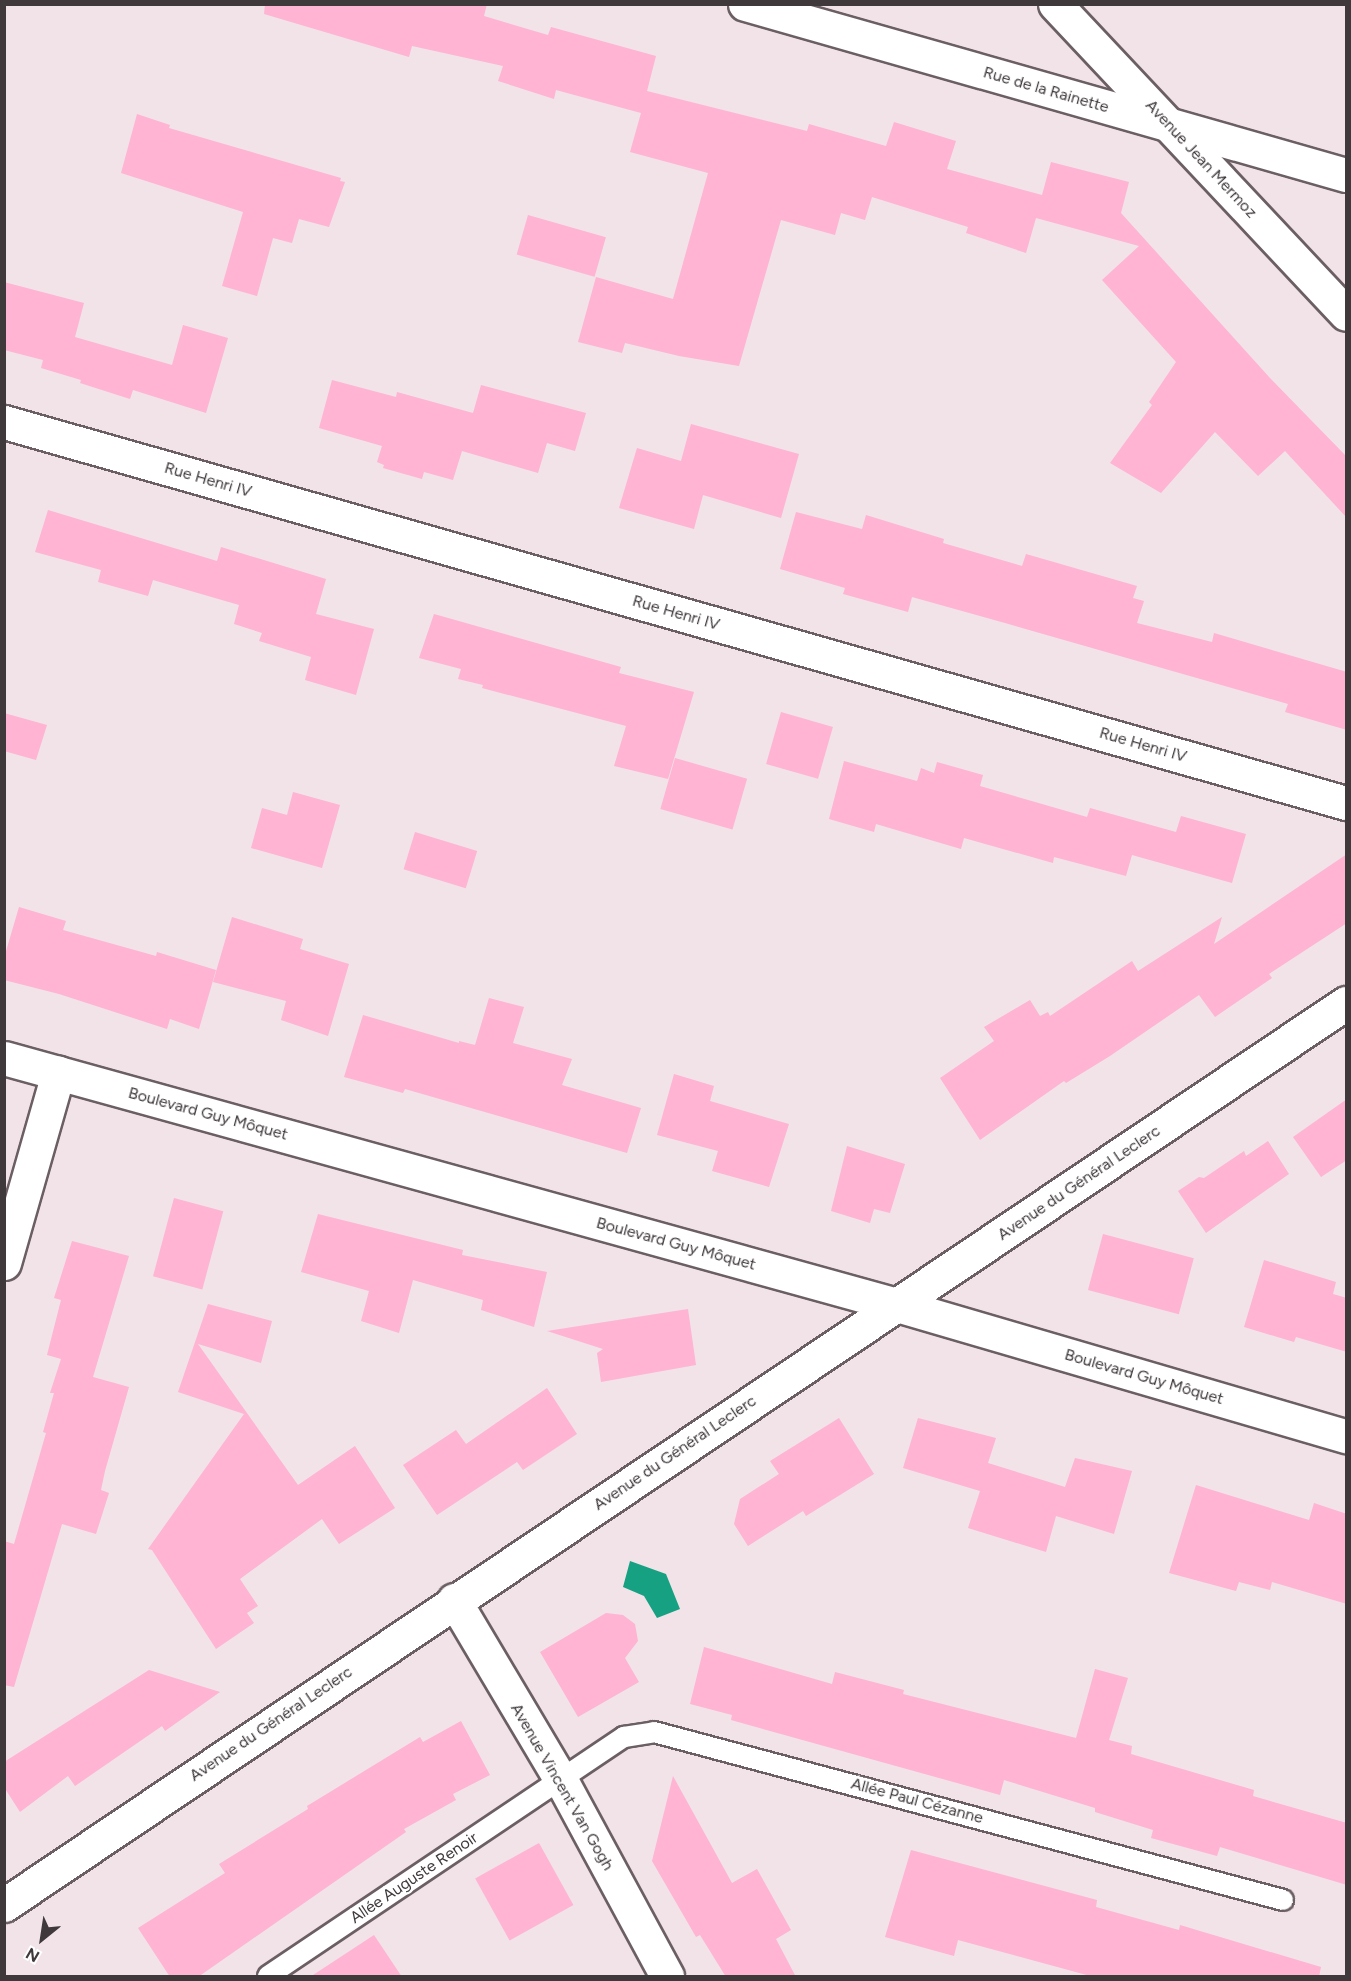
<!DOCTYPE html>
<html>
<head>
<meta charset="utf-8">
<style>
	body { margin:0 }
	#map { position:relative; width:1351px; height:1981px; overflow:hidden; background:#f1e3e8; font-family:Figtree,sans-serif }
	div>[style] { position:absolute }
	.water>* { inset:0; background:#17a183 }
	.building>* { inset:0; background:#feb4d2; transform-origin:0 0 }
	.roads { filter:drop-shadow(2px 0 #6b5f64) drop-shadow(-2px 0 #6b5f64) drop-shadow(0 2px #6b5f64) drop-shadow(0 -2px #6b5f64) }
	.service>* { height:20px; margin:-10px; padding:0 10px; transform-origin:10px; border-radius:10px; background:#fff }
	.minor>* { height:33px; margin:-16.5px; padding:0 16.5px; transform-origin:16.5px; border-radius:16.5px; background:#fff }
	span { translate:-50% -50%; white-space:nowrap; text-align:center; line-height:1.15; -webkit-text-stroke:4.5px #fff; paint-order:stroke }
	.street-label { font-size:16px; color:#3f393b }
	.frame { position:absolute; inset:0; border:6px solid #3f393b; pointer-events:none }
	.north { position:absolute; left:12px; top:1909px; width:60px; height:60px; -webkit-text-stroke:4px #fff; paint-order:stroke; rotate:210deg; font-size:16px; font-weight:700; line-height:24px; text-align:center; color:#3f393b }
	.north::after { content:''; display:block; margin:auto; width:21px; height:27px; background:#3f393b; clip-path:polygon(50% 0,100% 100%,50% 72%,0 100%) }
</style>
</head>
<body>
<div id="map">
	<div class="water">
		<div style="clip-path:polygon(630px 1561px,666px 1574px,680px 1609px,657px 1618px,644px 1596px,623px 1587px)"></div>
	</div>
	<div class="building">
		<div style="clip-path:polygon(265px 4px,487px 4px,484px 16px,548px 35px,551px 27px,656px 56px,647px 91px,807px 131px,809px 124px,886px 146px,894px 122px,956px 141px,947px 169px,1042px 195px,1051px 162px,1129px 182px,1121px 213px,1270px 378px,1347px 457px,1347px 518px,1285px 451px,1258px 476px,1215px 432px,1161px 493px,1110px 463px,1152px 405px,1149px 402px,1176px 362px,1102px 280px,1139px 246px,1036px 218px,1026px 253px,966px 233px,968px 227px,872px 197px,865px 220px,841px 213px,835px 235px,781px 220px,739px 366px,679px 356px,625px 343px,622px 353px,578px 342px,596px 277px,673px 299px,708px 173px,630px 152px,641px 113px,556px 90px,554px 99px,498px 81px,503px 66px,412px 46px,409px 57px,264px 14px)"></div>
		<div style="clip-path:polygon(137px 114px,170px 125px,169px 128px,341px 178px,340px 181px,345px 182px,329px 227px,299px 219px,292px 243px,273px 238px,257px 296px,222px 286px,243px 212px,121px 173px)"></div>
		<div style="left:528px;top:215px;width:81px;height:41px;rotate:16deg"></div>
		<div style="clip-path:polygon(4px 282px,84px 303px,75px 337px,172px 365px,183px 325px,228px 338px,206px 413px,133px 390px,130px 399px,80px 383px,81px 380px,41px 368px,43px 360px,4px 350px)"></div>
		<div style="clip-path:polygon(332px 380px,396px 397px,397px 392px,473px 413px,481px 385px,586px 413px,575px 451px,547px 443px,538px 473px,462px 451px,453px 480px,424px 472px,422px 479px,383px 468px,384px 465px,377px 462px,382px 446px,319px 428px)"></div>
		<div style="clip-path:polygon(691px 424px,799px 454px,781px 518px,703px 495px,694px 529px,619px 508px,637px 448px,681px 461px)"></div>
		<div style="clip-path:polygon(48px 510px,217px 561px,221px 547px,326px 579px,316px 614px,374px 629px,356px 695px,305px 680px,311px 657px,259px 641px,262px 633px,234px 624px,239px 605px,153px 580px,148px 596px,98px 582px,101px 570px,35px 552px)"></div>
		<div style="clip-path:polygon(796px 512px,862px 529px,866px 515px,944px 539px,943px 543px,1022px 566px,1026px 554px,1137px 586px,1133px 598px,1144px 601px,1137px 623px,1212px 642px,1214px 633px,1347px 672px,1347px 730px,1285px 712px,1288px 704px,1005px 623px,912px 597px,908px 612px,843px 594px,845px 588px,780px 569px)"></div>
		<div style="clip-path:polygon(434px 614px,621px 667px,619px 673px,694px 692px,668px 779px,614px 766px,626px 726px,482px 688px,483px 685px,458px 679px,461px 669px,419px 658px)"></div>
		<div style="left:781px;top:712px;width:54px;height:54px;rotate:16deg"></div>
		<div style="clip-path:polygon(4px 713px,47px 725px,36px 760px,4px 751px)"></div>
		<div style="left:675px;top:758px;width:75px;height:53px;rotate:16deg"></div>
		<div style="clip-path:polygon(844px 761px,917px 781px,921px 768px,934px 773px,937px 762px,983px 775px,980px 786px,1087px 817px,1090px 808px,1176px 832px,1181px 816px,1246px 834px,1232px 883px,1132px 855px,1126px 876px,1054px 857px,1053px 863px,964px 838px,961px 849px,876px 824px,874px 832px,829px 819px)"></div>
		<div style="clip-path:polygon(293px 792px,340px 805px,322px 868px,251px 848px,262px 808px,287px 815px)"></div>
		<div style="left:415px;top:832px;width:65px;height:39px;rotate:17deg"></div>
		<div style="clip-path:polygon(1347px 854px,1347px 923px,1269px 974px,1272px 978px,1215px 1017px,1199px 995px,1110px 1056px,1066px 1083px,1064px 1081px,980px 1140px,940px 1078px,994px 1041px,984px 1027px,1030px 1000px,1040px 1016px,1048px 1012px,1050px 1016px,1132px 961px,1138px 971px,1222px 917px,1214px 944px)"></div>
		<div style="clip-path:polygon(19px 907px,66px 921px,63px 930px,156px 956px,157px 952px,216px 970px,199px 1029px,170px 1019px,167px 1029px,59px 994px,4px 980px,4px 958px)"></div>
		<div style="clip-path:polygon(232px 917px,303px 939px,300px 949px,349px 964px,328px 1036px,281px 1020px,286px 1001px,213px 982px)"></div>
		<div style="clip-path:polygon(489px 998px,524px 1007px,513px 1043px,572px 1059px,562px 1085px,641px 1108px,627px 1153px,405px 1089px,403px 1093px,344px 1077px,363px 1015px,459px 1043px,459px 1041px,475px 1045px)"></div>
		<div style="clip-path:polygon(674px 1074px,714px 1086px,710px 1101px,789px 1124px,769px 1187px,712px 1171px,718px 1151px,657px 1135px)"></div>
		<div style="clip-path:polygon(1347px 1099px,1347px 1160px,1321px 1177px,1293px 1137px)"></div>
		<div style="clip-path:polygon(1268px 1141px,1289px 1174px,1206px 1233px,1178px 1191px,1199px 1177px,1204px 1178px,1244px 1151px,1246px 1156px)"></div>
		<div style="clip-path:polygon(847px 1146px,905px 1164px,890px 1213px,874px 1209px,870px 1223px,831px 1211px)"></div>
		<div style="left:174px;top:1198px;width:51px;height:81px;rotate:15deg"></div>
		<div style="clip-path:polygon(318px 1214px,463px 1250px,462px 1255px,547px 1272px,534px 1327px,481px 1310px,483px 1300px,413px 1280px,399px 1333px,361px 1321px,369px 1291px,301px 1272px)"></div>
		<div style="left:1103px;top:1234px;width:94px;height:58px;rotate:15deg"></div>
		<div style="clip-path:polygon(72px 1241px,129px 1256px,93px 1377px,129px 1387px,105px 1471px,101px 1490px,109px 1493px,96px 1534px,62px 1524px,14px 1687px,4px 1685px,4px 1541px,14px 1544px,46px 1433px,43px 1432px,54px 1393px,50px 1393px,61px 1359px,47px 1355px,61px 1300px,54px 1298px)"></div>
		<div style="clip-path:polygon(1264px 1260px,1336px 1282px,1333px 1294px,1347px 1298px,1347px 1352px,1296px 1337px,1294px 1342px,1244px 1327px)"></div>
		<div style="clip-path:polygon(208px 1304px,272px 1321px,261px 1363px,198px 1344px,298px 1485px,355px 1446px,395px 1508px,339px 1544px,322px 1519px,240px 1579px,258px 1606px,247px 1613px,254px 1623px,216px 1649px,152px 1550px,148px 1549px,244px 1414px,178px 1392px)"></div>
		<div style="clip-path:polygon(688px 1309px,696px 1365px,601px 1382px,597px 1353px,603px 1349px,547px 1331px)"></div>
		<div style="clip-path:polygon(547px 1388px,577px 1434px,523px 1470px,517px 1462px,437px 1515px,403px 1465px,456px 1430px,466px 1444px)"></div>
		<div style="clip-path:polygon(839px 1418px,874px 1474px,806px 1516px,803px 1511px,748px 1546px,734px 1524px,740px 1499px,779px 1474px,770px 1461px)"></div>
		<div style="clip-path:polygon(918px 1418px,996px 1438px,988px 1463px,1065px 1487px,1075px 1458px,1132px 1471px,1114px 1534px,1056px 1516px,1046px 1552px,968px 1528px,980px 1491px,903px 1468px)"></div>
		<div style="clip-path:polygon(1196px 1485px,1309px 1520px,1314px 1503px,1347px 1514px,1347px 1604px,1272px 1582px,1270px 1590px,1239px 1582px,1236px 1591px,1169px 1573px)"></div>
		<div style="clip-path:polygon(606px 1613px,623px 1615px,635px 1624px,638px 1641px,625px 1658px,639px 1682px,578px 1717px,540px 1652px)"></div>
		<div style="clip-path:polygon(704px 1647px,832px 1684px,835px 1672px,904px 1690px,903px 1694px,1076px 1738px,1095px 1669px,1128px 1678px,1109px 1740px,1132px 1746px,1131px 1754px,1254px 1790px,1253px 1796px,1347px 1823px,1347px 1885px,1220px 1847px,1217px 1856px,1151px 1838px,1153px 1830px,1095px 1812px,1095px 1808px,1004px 1780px,1000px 1795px,731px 1720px,732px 1715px,690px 1704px)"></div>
		<div style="clip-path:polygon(149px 1670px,220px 1692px,165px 1731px,162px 1726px,75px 1786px,68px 1776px,20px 1812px,4px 1787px,4px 1762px)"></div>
		<div style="clip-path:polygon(461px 1721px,490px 1775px,453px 1794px,456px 1800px,404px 1829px,406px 1832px,198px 1977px,170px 1977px,138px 1928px,225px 1873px,219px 1864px,308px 1809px,307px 1806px,420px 1737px,423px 1742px)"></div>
		<div style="clip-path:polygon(673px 1776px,732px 1883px,757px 1869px,791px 1930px,776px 1939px,796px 1977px,726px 1977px,700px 1935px,696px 1937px,652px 1861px)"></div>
		<div style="left:539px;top:1843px;width:71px;height:73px;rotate:61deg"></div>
		<div style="clip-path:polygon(911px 1850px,1097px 1900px,1096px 1907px,1179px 1930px,1180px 1925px,1321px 1967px,1319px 1977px,1094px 1977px,958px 1940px,954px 1956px,885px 1937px)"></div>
		<div style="clip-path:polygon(374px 1935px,402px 1977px,310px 1977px)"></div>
	</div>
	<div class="roads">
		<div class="service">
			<div style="left:268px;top:1976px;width:429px;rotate:-33.9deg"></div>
			<div style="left:624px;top:1737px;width:30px;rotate:-9deg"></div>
			<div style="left:654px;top:1732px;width:651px;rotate:14.95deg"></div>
		</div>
		<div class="minor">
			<div style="left:745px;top:4px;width:625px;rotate:15.88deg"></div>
			<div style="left:1055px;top:4px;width:425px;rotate:46.8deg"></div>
			<div style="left:4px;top:422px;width:1395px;rotate:15.85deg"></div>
			<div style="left:4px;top:1058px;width:927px;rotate:15.46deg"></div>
			<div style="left:897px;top:1305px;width:468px;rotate:16.3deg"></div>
			<div style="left:4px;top:1263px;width:198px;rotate:-74.1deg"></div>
			<div style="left:454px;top:1600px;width:209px;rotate:59.3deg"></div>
			<div style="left:561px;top:1780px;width:223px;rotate:61.6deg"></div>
			<div style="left:4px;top:1905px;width:1617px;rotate:-33.91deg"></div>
		</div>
	</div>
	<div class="street-label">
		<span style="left:1046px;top:90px;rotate:16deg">Rue de la Rainette</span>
		<span style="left:1201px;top:159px;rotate:47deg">Avenue Jean Mermoz</span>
		<span style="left:208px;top:480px;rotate:16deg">Rue Henri IV</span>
		<span style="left:676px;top:613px;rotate:16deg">Rue Henri IV</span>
		<span style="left:1143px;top:745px;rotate:16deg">Rue Henri IV</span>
		<span style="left:208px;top:1114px;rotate:15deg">Boulevard Guy Môquet</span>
		<span style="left:1079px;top:1183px;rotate:-34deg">Avenue du Général Leclerc</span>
		<span style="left:676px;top:1244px;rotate:15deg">Boulevard Guy Môquet</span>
		<span style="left:1144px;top:1377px;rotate:16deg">Boulevard Guy Môquet</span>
		<span style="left:675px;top:1453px;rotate:-34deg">Avenue du Général Leclerc</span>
		<span style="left:271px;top:1724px;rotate:-34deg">Avenue du Général Leclerc</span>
		<span style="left:562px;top:1787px;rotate:60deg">Avenue Vincent Van Gogh</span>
		<span style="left:917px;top:1801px;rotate:15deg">Allée Paul Cézanne</span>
		<span style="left:414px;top:1878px;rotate:-34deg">Allée Auguste Renoir</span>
	</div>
	<div class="frame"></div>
	<div class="north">N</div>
</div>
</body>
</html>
